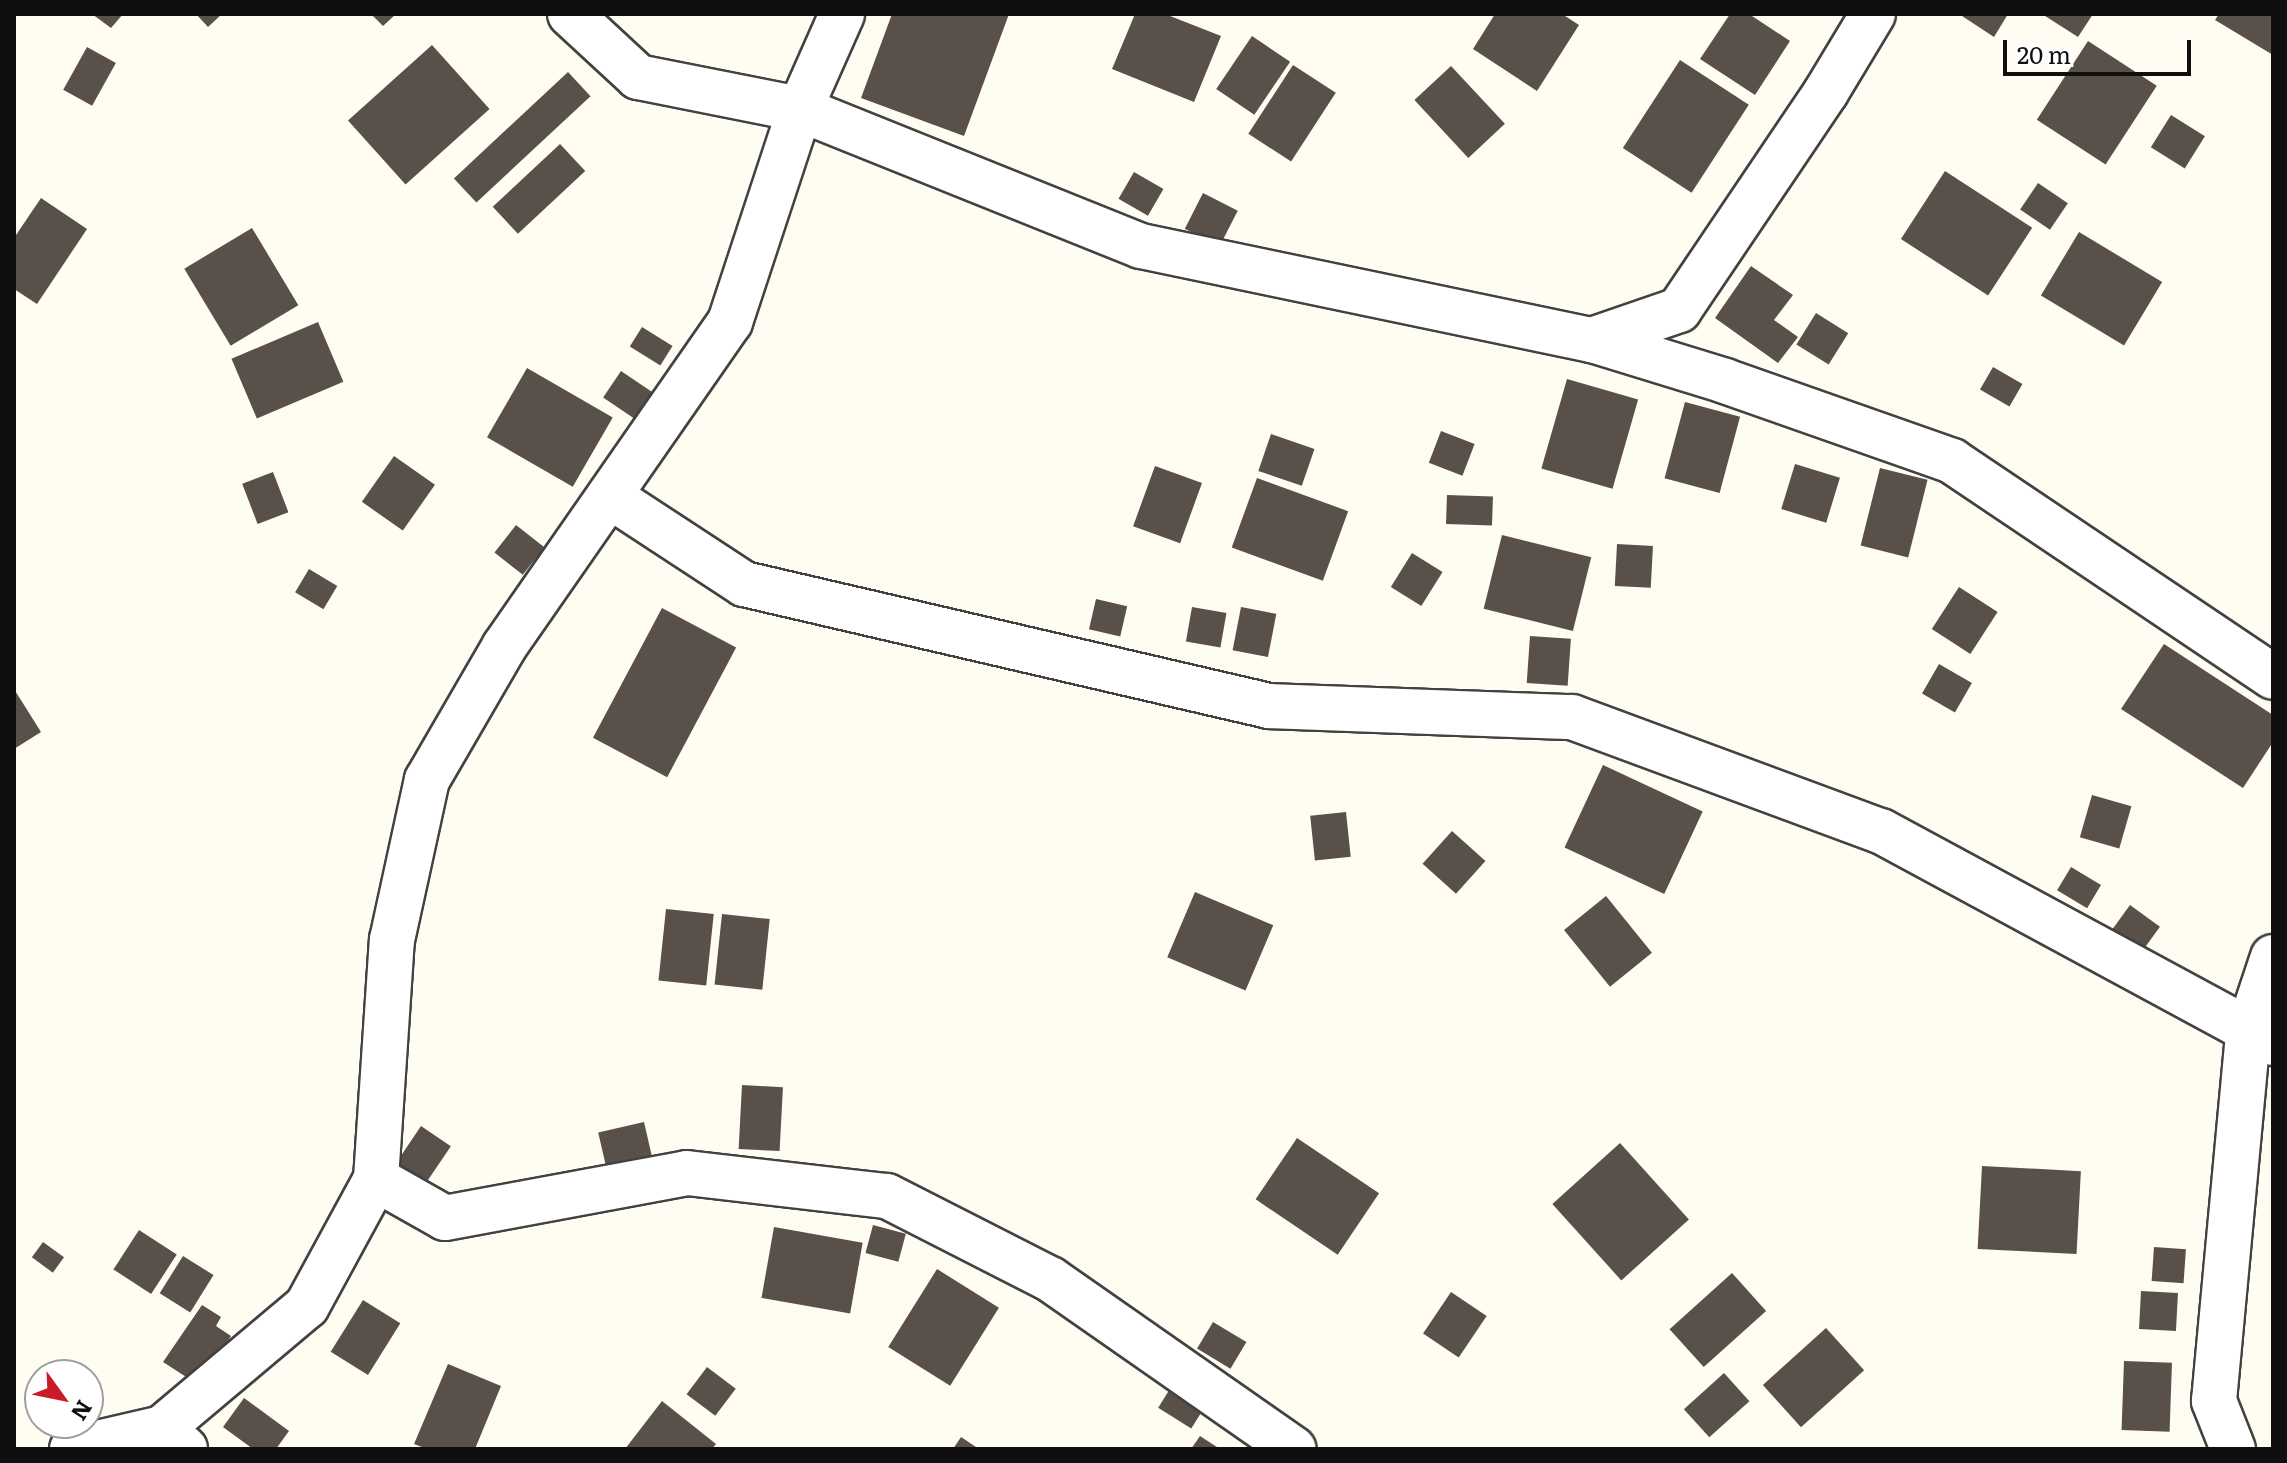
<!DOCTYPE html>
<html>
<head>
<meta charset="utf-8">
<style>
	body { margin:0 }
	#map { position:relative; width:2287px; height:1463px; overflow:hidden; background:#fffcf1; font-family:Literata,serif }
	div>[style] { position:absolute }
	.building>* { inset:0; background:#59504a; transform-origin:0 0 }
	.roads { filter:drop-shadow(2px 0 #424242) drop-shadow(-2px 0 #424242) drop-shadow(0 2px #424242) drop-shadow(0 -2px #424242) }
	.minor>* { height:44px; margin:-22px; padding:0 22px; transform-origin:22px; border-radius:22px; background:#fff }
	span { translate:-50% -50%; white-space:nowrap; text-align:center; line-height:1.15; -webkit-text-stroke:8px #fff; paint-order:stroke }
	.frame { position:absolute; inset:0; border:16px solid #0f0f0f; pointer-events:none }
	.north { position:absolute; left:24px; top:1359px; width:80px; height:80px; box-sizing:border-box; background:#fff; border:2px solid #9f9f9f; border-radius:50%; rotate:123deg; font-size:22px; font-weight:700; line-height:32px; text-align:center; color:#0f0f0f }
	.north::after { content:''; display:block; margin:auto; width:28px; height:36px; background:#cb1b28; clip-path:polygon(50% 0,100% 100%,50% 72%,0 100%) }
	.scale { position:absolute; left:2003px; top:40px; width:188px; height:36px; box-sizing:border-box; border:4px solid #0f0f0f; border-top:0; padding-left:10px; font-size:24px; line-height:28px; white-space:nowrap; color:#0f0f0f; -webkit-text-stroke:6px #fff; paint-order:stroke }
</style>
</head>
<body>
<div id="map">
	<div class="building">
		<div style="clip-path:polygon(92px 14px,123px 14px,111px 28px)"></div>
		<div style="clip-path:polygon(196px 14px,222px 14px,208px 27px)"></div>
		<div style="clip-path:polygon(371px 14px,396px 14px,383px 26px)"></div>
		<div style="clip-path:polygon(892px 14px,1009px 14px,964px 136px,861px 98px)"></div>
		<div style="clip-path:polygon(1135px 14px,1165px 14px,1221px 36px,1194px 102px,1112px 69px)"></div>
		<div style="clip-path:polygon(1495px 14px,1562px 14px,1579px 25px,1537px 91px,1473px 49px)"></div>
		<div style="clip-path:polygon(1730px 14px,1749px 14px,1790px 41px,1755px 95px,1700px 59px)"></div>
		<div style="clip-path:polygon(1959px 14px,2008px 14px,1994px 37px)"></div>
		<div style="clip-path:polygon(2042px 14px,2093px 14px,2078px 37px)"></div>
		<div style="clip-path:polygon(2219px 14px,2273px 14px,2273px 55px,2215px 20px)"></div>
		<div style="left:1252px;top:36px;width:46px;height:64px;rotate:34deg"></div>
		<div style="left:2088px;top:41px;width:82px;height:94px;rotate:33deg"></div>
		<div style="left:432px;top:45px;width:86px;height:113px;rotate:48deg"></div>
		<div style="left:87px;top:47px;width:33px;height:49px;rotate:29deg"></div>
		<div style="left:1680px;top:60px;width:82px;height:105px;rotate:33deg"></div>
		<div style="left:1293px;top:65px;width:51px;height:82px;rotate:33deg"></div>
		<div style="left:1451px;top:66px;width:79px;height:50px;rotate:47deg"></div>
		<div style="left:568px;top:72px;width:33px;height:156px;rotate:47deg"></div>
		<div style="left:2171px;top:115px;width:40px;height:38px;rotate:32deg"></div>
		<div style="left:560px;top:144px;width:37px;height:92px;rotate:47deg"></div>
		<div style="left:1945px;top:171px;width:104px;height:81px;rotate:33deg"></div>
		<div style="left:1134px;top:172px;width:34px;height:31px;rotate:30deg"></div>
		<div style="left:2038px;top:183px;width:36px;height:32px;rotate:34deg"></div>
		<div style="left:1203px;top:193px;width:39px;height:40px;rotate:27deg"></div>
		<div style="clip-path:polygon(41px 198px,87px 229px,37px 304px,14px 289px,14px 238px)"></div>
		<div style="left:252px;top:228px;width:90px;height:79px;rotate:59deg"></div>
		<div style="left:2079px;top:232px;width:97px;height:74px;rotate:31deg"></div>
		<div style="clip-path:polygon(1751px 266px,1793px 295px,1774px 320px,1798px 337px,1778px 363px,1715px 318px)"></div>
		<div style="left:1816px;top:313px;width:38px;height:37px;rotate:32deg"></div>
		<div style="left:318px;top:322px;width:65px;height:94px;rotate:67deg"></div>
		<div style="left:642px;top:327px;width:36px;height:23px;rotate:32deg"></div>
		<div style="left:1993px;top:367px;width:34px;height:26px;rotate:30deg"></div>
		<div style="left:527px;top:368px;width:99px;height:80px;rotate:30deg"></div>
		<div style="left:621px;top:371px;width:42px;height:32px;rotate:34deg"></div>
		<div style="left:1567px;top:379px;width:74px;height:93px;rotate:16deg"></div>
		<div style="left:1685px;top:402px;width:57px;height:79px;rotate:15deg"></div>
		<div style="left:1441px;top:431px;width:36px;height:34px;rotate:21deg"></div>
		<div style="left:1271px;top:434px;width:46px;height:39px;rotate:19deg"></div>
		<div style="left:394px;top:456px;width:50px;height:56px;rotate:35deg"></div>
		<div style="left:1795px;top:464px;width:47px;height:47px;rotate:17deg"></div>
		<div style="left:1155px;top:466px;width:50px;height:64px;rotate:20deg"></div>
		<div style="left:1880px;top:468px;width:49px;height:80px;rotate:14deg"></div>
		<div style="left:273px;top:472px;width:43px;height:33px;rotate:69deg"></div>
		<div style="left:1257px;top:478px;width:97px;height:74px;rotate:20deg"></div>
		<div style="left:1447px;top:495px;width:46px;height:29px;rotate:2deg"></div>
		<div style="left:516px;top:525px;width:36px;height:35px;rotate:38deg"></div>
		<div style="left:1502px;top:535px;width:92px;height:76px;rotate:14deg"></div>
		<div style="left:1617px;top:544px;width:36px;height:42px;rotate:3deg"></div>
		<div style="left:1412px;top:553px;width:36px;height:40px;rotate:32deg"></div>
		<div style="left:309px;top:569px;width:33px;height:27px;rotate:31deg"></div>
		<div style="left:1959px;top:587px;width:46px;height:50px;rotate:33deg"></div>
		<div style="left:1096px;top:599px;width:32px;height:31px;rotate:13deg"></div>
		<div style="left:1192px;top:607px;width:35px;height:35px;rotate:10deg"></div>
		<div style="left:1241px;top:607px;width:36px;height:44px;rotate:11deg"></div>
		<div style="left:662px;top:608px;width:84px;height:147px;rotate:28deg"></div>
		<div style="left:1530px;top:636px;width:41px;height:47px;rotate:4deg"></div>
		<div style="clip-path:polygon(2164px 644px,2273px 715px,2273px 742px,2243px 788px,2121px 709px)"></div>
		<div style="left:1939px;top:664px;width:38px;height:34px;rotate:30deg"></div>
		<div style="clip-path:polygon(14px 689px,41px 732px,14px 749px)"></div>
		<div style="left:1603px;top:765px;width:110px;height:91px;rotate:25deg"></div>
		<div style="left:2092px;top:795px;width:41px;height:44px;rotate:16deg"></div>
		<div style="left:1346px;top:812px;width:45px;height:36px;rotate:84deg"></div>
		<div style="left:1452px;top:831px;width:45px;height:44px;rotate:42deg"></div>
		<div style="left:2071px;top:867px;width:35px;height:27px;rotate:31deg"></div>
		<div style="left:1195px;top:892px;width:85px;height:71px;rotate:23deg"></div>
		<div style="left:1606px;top:896px;width:73px;height:54px;rotate:51deg"></div>
		<div style="left:2130px;top:905px;width:37px;height:37px;rotate:36deg"></div>
		<div style="left:666px;top:909px;width:48px;height:72px;rotate:6deg"></div>
		<div style="left:722px;top:914px;width:48px;height:71px;rotate:6deg"></div>
		<div style="left:742px;top:1085px;width:41px;height:64px;rotate:3deg"></div>
		<div style="left:644px;top:1122px;width:40px;height:47px;rotate:77deg"></div>
		<div style="left:421px;top:1126px;width:36px;height:46px;rotate:34deg"></div>
		<div style="left:1297px;top:1138px;width:99px;height:74px;rotate:34deg"></div>
		<div style="left:1620px;top:1143px;width:103px;height:91px;rotate:48deg"></div>
		<div style="left:1982px;top:1166px;width:99px;height:83px;rotate:3deg"></div>
		<div style="left:873px;top:1225px;width:34px;height:29px;rotate:15deg"></div>
		<div style="left:774px;top:1227px;width:90px;height:72px;rotate:10deg"></div>
		<div style="left:139px;top:1230px;width:45px;height:47px;rotate:33deg"></div>
		<div style="left:43px;top:1242px;width:26px;height:19px;rotate:36deg"></div>
		<div style="left:2154px;top:1247px;width:32px;height:34px;rotate:4deg"></div>
		<div style="left:183px;top:1256px;width:36px;height:44px;rotate:32deg"></div>
		<div style="left:937px;top:1269px;width:73px;height:92px;rotate:32deg"></div>
		<div style="left:1732px;top:1273px;width:51px;height:84px;rotate:48deg"></div>
		<div style="left:2141px;top:1291px;width:37px;height:38px;rotate:3deg"></div>
		<div style="left:1451px;top:1292px;width:43px;height:50px;rotate:34deg"></div>
		<div style="left:363px;top:1300px;width:44px;height:61px;rotate:32deg"></div>
		<div style="clip-path:polygon(202px 1305px,221px 1317px,216px 1326px,231px 1336px,204px 1378px,194px 1382px,163px 1362px)"></div>
		<div style="left:1213px;top:1322px;width:39px;height:31px;rotate:31deg"></div>
		<div style="left:1826px;top:1328px;width:57px;height:85px;rotate:48deg"></div>
		<div style="left:2124px;top:1361px;width:48px;height:69px;rotate:2deg"></div>
		<div style="clip-path:polygon(448px 1364px,501px 1386px,475px 1449px,427px 1449px,414px 1444px)"></div>
		<div style="left:707px;top:1367px;width:36px;height:34px;rotate:37deg"></div>
		<div style="left:1724px;top:1373px;width:38px;height:54px;rotate:48deg"></div>
		<div style="left:1173px;top:1384px;width:39px;height:28px;rotate:32deg"></div>
		<div style="clip-path:polygon(244px 1398px,289px 1431px,276px 1449px,253px 1449px,223px 1427px)"></div>
		<div style="clip-path:polygon(662px 1401px,716px 1444px,712px 1449px,625px 1449px)"></div>
		<div style="clip-path:polygon(1200px 1436px,1220px 1449px,1191px 1449px)"></div>
		<div style="clip-path:polygon(961px 1437px,979px 1449px,953px 1449px)"></div>
	</div>
	<div class="roads">
		<div class="minor">
			<div style="left:570px;top:14px;width:93px;rotate:42.8deg"></div>
			<div style="left:638px;top:77px;width:165px;rotate:11.2deg"></div>
			<div style="left:800px;top:109px;width:367px;rotate:21.9deg"></div>
			<div style="left:1141px;top:246px;width:461px;rotate:11.8deg"></div>
			<div style="left:1592px;top:340px;width:139px;rotate:17.1deg"></div>
			<div style="left:1725px;top:381px;width:241px;rotate:19.4deg"></div>
			<div style="left:1952px;top:461px;width:387px;rotate:33.9deg"></div>
			<div style="left:1592px;top:340px;width:92px;rotate:-19deg"></div>
			<div style="left:1679px;top:310px;width:263px;rotate:-56deg"></div>
			<div style="left:1826px;top:92px;width:91px;rotate:-58.9deg"></div>
			<div style="left:611px;top:497px;width:159px;rotate:33.2deg"></div>
			<div style="left:744px;top:584px;width:539px;rotate:13.08deg"></div>
			<div style="left:1269px;top:706px;width:303px;rotate:2.1deg"></div>
			<div style="left:1572px;top:717px;width:329px;rotate:20.3deg"></div>
			<div style="left:1881px;top:831px;width:446px;rotate:28.4deg"></div>
			<div style="left:376px;top:1179px;width:79px;rotate:29.5deg"></div>
			<div style="left:445px;top:1218px;width:246px;rotate:-10.5deg"></div>
			<div style="left:687px;top:1173px;width:201px;rotate:6.6deg"></div>
			<div style="left:887px;top:1196px;width:183px;rotate:27deg"></div>
			<div style="left:1050px;top:1279px;width:297px;rotate:34.9deg"></div>
			<div style="left:162px;top:1428px;width:189px;rotate:-40.1deg"></div>
			<div style="left:307px;top:1306px;width:145px;rotate:-61.5deg"></div>
			<div style="left:376px;top:1179px;width:240px;rotate:-86.2deg"></div>
			<div style="left:392px;top:940px;width:164px;rotate:-77.7deg"></div>
			<div style="left:427px;top:780px;width:154px;rotate:-59.9deg"></div>
			<div style="left:504px;top:647px;width:396px;rotate:-55.2deg"></div>
			<div style="left:730px;top:322px;width:224px;rotate:-71.8deg"></div>
			<div style="left:800px;top:109px;width:104px;rotate:-66.1deg"></div>
			<div style="left:72px;top:1449px;width:92px;rotate:-13.1deg"></div>
			<div style="left:162px;top:1428px;width:31px;rotate:42deg"></div>
			<div style="left:2233px;top:1449px;width:52px;rotate:-111.6deg"></div>
			<div style="left:2214px;top:1401px;width:371px;rotate:-84.7deg"></div>
			<div style="left:2248px;top:1032px;width:79px;rotate:-71.6deg"></div>
		</div>
	</div>
	<div class="frame"></div>
	<div class="north">N</div>
	<div class="scale">20 m</div>
</div>
</body>
</html>
